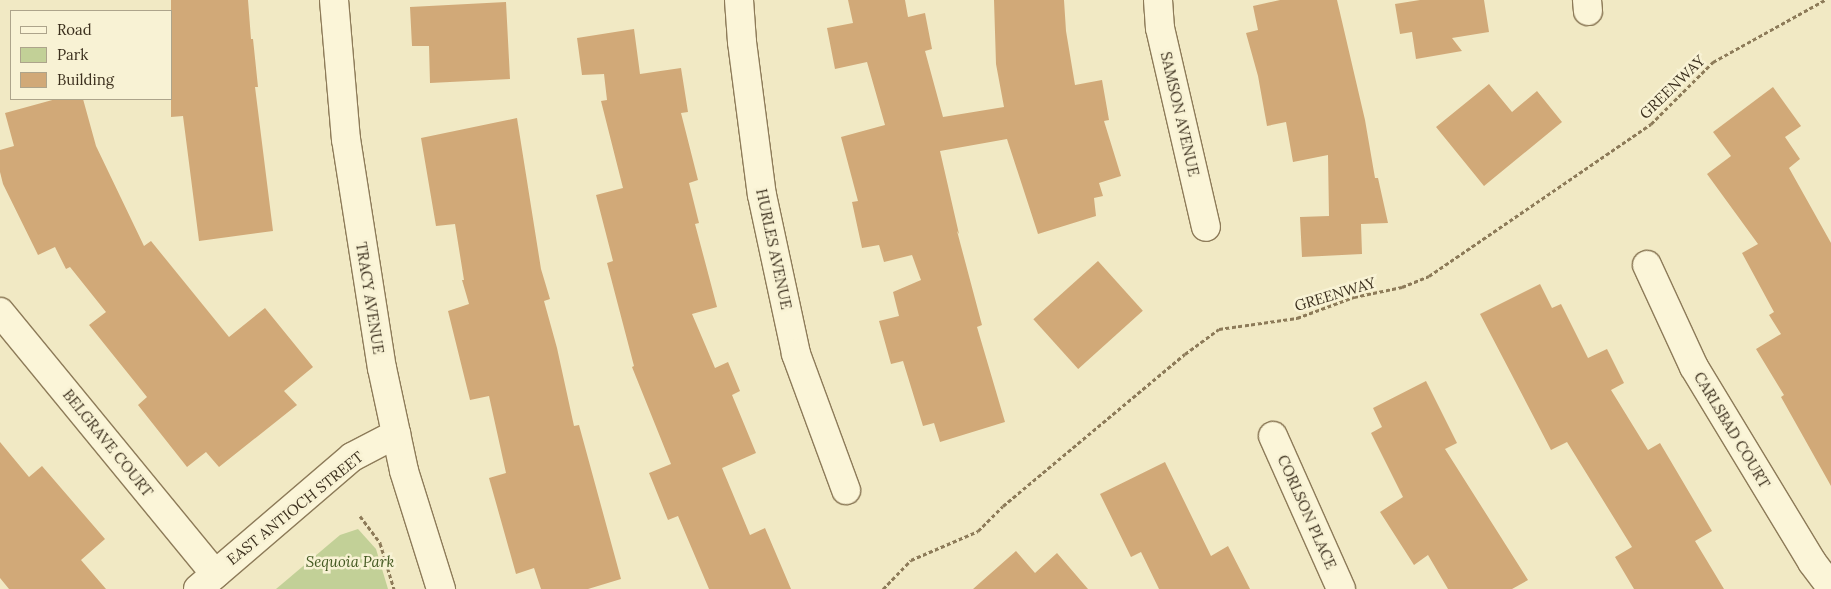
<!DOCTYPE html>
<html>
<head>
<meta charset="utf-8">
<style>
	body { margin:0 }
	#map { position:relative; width:1831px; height:589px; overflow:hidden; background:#f1e9c4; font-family:Lora,serif }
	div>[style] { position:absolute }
	.green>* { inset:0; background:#c2d097 }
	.building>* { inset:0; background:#d1a978; transform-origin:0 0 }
	.path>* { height:3px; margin-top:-1.5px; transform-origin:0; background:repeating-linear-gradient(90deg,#8d7b59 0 4px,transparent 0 6.5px) }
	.roads { filter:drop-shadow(1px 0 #8d7b59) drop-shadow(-1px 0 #8d7b59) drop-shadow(0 1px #8d7b59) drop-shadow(0 -1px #8d7b59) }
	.street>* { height:28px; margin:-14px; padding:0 14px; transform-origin:14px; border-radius:14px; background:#fbf5d8 }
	span { translate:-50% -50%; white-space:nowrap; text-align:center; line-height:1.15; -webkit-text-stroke:5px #f8f2d4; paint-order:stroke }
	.street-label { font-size:15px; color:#3c301e }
	.park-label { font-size:15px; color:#455a23; font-style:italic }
	.legend { position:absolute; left:10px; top:10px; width:162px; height:90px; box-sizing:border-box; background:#f8f2d4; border:1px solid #ada48b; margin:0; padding:6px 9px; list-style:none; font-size:15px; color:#3c301e }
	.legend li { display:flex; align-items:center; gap:10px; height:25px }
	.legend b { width:25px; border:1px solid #ada48b }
</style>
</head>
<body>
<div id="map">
	<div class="green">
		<div style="clip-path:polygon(358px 529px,376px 549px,388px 589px,276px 589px,340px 535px)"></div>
	</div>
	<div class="building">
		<div style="clip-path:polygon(171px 0,248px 0,251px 39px,253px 39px,258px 87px,255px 87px,273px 231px,199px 241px,183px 116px,171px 117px)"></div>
		<div style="clip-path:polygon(848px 0,905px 0,908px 17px,925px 13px,932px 49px,925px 51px,943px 117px,1004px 107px,996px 64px,994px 0,1064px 0,1066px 31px,1075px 85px,1102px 80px,1109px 120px,1104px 121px,1121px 176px,1099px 183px,1103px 196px,1094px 198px,1096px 216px,1038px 234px,1007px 139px,940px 151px,959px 234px,957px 231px,982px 325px,977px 327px,1005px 422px,940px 442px,934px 423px,923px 426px,903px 361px,891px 364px,879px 321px,899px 316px,893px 292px,921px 280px,912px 255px,884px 262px,879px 245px,862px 248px,852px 202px,858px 201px,841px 137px,885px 125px,867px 62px,835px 69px,827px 28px,853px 23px)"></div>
		<div style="clip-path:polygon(1280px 0,1337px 0,1365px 120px,1375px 178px,1378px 178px,1388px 223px,1361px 224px,1362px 254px,1302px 257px,1300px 217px,1329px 216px,1328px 155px,1293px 162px,1286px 122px,1267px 126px,1258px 76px,1246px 33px,1258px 30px,1253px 6px)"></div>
		<div style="clip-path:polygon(1420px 0,1484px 0,1489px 32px,1452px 38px,1462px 51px,1416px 59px,1412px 32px,1400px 34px,1395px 4px)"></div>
		<div style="clip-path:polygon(506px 2px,510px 79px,430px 83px,429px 46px,412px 46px,410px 7px)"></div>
		<div style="clip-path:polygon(634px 29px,640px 74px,681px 68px,688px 112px,681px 113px,698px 180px,689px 183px,699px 223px,695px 224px,717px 307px,692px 314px,715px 368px,728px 362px,740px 391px,732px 395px,756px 453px,722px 468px,750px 535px,765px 528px,791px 589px,709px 589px,678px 516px,668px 520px,649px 473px,671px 464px,632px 367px,634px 366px,607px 263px,613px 261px,596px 195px,623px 188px,601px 101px,607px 100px,604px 74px,582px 75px,577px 38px)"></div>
		<div style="clip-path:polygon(1489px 84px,1512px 112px,1537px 91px,1562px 122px,1484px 186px,1436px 127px)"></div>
		<div style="clip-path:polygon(1773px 87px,1801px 126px,1785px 137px,1800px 159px,1789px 168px,1831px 243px,1831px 486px,1781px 397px,1784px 395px,1756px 349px,1781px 334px,1769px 315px,1774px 312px,1742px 253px,1758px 244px,1707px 174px,1731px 156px,1713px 132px)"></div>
		<div style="clip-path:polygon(56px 99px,83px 99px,96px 146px,144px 246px,151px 241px,229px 337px,265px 308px,313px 367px,284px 391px,297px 405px,219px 467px,206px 452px,187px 467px,138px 405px,147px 397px,89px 325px,106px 312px,70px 267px,66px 269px,55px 247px,38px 255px,3px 184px,0 172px,0 150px,14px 146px,5px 113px)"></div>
		<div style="clip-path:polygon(517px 118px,541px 269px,550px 299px,544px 301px,557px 348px,574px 426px,579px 425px,621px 579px,588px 589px,541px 589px,534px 568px,516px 574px,489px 478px,506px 473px,489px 396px,470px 400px,448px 311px,469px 304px,462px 280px,464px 280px,455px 224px,436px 226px,421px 138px)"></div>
		<div style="left:1098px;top:261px;width:67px;height:87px;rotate:48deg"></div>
		<div style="clip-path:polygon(1540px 284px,1552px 308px,1561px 304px,1588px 358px,1607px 349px,1624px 383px,1611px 390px,1648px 450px,1660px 443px,1712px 531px,1695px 541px,1724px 589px,1634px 589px,1615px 557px,1632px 547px,1567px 442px,1551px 450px,1480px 314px)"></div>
		<div style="clip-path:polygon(1426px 381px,1457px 443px,1445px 449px,1528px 580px,1512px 589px,1448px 589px,1428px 555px,1414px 565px,1380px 512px,1403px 497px,1371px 433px,1382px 427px,1373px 408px)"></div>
		<div style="clip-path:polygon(0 442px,29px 477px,42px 466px,105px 539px,81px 560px,106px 589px,9px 589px,0 578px)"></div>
		<div style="clip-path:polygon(1165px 462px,1211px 556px,1228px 546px,1250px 589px,1159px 589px,1141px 552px,1131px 557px,1100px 494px)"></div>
		<div style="clip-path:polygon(1016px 551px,1035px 573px,1057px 553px,1088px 589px,973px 589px)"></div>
	</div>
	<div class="path">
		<div style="left:360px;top:516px;width:34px;rotate:53deg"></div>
		<div style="left:380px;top:543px;width:48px;rotate:73.1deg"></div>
		<div style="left:883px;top:589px;width:40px;rotate:-46deg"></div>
		<div style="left:911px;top:560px;width:73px;rotate:-23.4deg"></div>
		<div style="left:978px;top:531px;width:35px;rotate:-45deg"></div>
		<div style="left:1003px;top:506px;width:237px;rotate:-39.9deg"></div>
		<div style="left:1185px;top:354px;width:42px;rotate:-36.3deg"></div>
		<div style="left:1219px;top:329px;width:79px;rotate:-8deg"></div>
		<div style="left:1297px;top:318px;width:61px;rotate:-20.2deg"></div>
		<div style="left:1354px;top:297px;width:49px;rotate:-11.8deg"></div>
		<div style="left:1402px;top:287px;width:29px;rotate:-22deg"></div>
		<div style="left:1429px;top:276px;width:269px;rotate:-34.4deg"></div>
		<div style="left:1651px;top:124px;width:88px;rotate:-45deg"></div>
		<div style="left:1713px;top:62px;width:128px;rotate:-29deg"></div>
	</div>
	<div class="roads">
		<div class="street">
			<div style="left:334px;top:0;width:140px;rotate:85.1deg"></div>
			<div style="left:346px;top:139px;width:232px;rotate:81.1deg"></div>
			<div style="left:382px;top:368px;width:105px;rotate:77.9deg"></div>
			<div style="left:404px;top:471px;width:124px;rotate:72.6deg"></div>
			<div style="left:739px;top:0;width:42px;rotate:85.9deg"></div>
			<div style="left:742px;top:42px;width:154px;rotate:82.6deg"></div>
			<div style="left:762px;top:195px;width:163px;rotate:77.9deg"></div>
			<div style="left:796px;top:354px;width:145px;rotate:69.8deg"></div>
			<div style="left:1158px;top:0;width:28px;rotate:86deg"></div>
			<div style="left:1160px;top:28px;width:204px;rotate:77deg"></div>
			<div style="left:1587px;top:0;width:11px;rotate:85deg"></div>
			<div style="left:1647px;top:265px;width:112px;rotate:65.3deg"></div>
			<div style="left:1694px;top:367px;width:228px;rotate:58.8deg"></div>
			<div style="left:1812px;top:562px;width:31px;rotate:53deg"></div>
			<div style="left:0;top:312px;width:339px;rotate:50.6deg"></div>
			<div style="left:1273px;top:436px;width:167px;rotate:66deg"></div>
			<div style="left:198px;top:589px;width:203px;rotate:-40.6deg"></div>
			<div style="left:352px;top:457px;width:50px;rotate:-27.6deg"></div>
		</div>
	</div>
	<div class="street-label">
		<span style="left:1672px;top:87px;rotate:-44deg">GREENWAY</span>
		<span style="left:1180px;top:114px;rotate:77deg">SAMSON AVENUE</span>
		<span style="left:774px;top:249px;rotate:78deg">HURLES AVENUE</span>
		<span style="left:1335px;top:294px;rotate:-17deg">GREENWAY</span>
		<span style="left:370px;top:298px;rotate:81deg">TRACY AVENUE</span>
		<span style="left:1732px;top:430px;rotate:59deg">CARLSBAD COURT</span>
		<span style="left:108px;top:443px;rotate:51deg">BELGRAVE COURT</span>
		<span style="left:295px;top:508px;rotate:-39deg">EAST ANTIOCH STREET</span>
		<span style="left:1307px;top:512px;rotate:66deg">CORLSON PLACE</span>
	</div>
	<div class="park-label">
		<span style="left:350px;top:562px">Sequoia Park</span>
	</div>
	<ul class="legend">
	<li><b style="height:6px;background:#fbf5d8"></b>Road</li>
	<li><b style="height:14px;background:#c2d097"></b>Park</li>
	<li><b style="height:14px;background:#d1a978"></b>Building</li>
	</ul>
</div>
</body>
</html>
